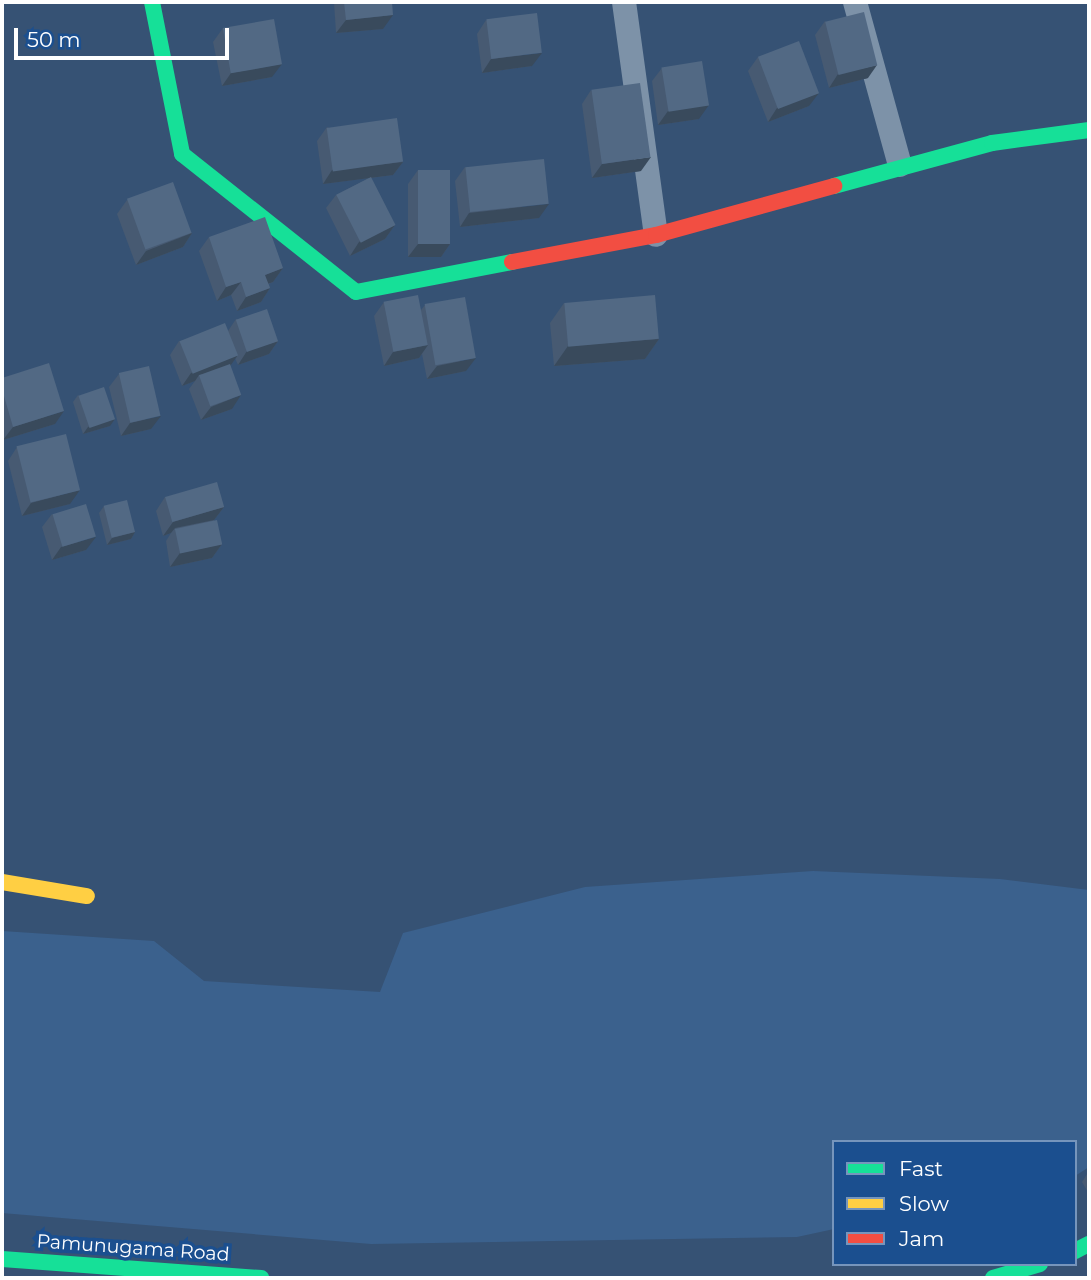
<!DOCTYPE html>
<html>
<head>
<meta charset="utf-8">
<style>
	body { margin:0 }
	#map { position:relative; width:1091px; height:1280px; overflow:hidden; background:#365274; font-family:Montserrat,sans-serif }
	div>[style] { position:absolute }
	.water>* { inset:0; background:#3b618d }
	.street>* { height:24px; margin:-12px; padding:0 12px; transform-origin:12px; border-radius:12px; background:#7d92a8 }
	.fast>* { height:16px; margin:-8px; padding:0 8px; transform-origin:8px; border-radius:8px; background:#16e098 }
	.slow>* { height:16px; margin:-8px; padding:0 8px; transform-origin:8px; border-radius:8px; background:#ffcf43 }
	.jam>* { height:16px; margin:-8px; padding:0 8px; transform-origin:8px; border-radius:8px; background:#f24e42 }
	.wall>* { inset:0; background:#475a72 }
	.shaded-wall>* { inset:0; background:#394a5c }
	.building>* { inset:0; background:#526984; transform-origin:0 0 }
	span { translate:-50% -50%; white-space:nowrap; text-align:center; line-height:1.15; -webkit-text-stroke:7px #1b4f8f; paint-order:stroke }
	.street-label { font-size:19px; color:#fff }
	.frame { position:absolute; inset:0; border:4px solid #fff; pointer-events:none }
	.legend { position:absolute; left:832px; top:1140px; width:245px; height:126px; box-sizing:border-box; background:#1b4f8f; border:2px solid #7695bc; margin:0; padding:9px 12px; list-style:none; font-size:21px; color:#fff }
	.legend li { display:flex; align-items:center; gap:14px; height:35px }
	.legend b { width:35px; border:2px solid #7695bc }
	.scale { position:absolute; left:14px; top:28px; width:215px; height:32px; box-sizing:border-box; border:4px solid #fff; border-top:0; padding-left:9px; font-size:21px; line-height:24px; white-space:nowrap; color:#fff; -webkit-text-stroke:5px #1b4f8f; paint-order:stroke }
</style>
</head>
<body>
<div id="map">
	<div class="water">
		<div style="clip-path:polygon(813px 871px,1000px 879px,1089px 890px,1089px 1167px,1075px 1176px,1075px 1142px,834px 1142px,834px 1229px,797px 1237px,371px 1244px,2px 1213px,2px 931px,154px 941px,204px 981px,380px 992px,403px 933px,585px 887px)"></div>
	</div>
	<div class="street">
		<div style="left:624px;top:2px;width:235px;rotate:82.2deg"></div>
		<div style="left:855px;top:2px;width:169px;rotate:74.6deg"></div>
	</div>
	<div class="fast">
		<div style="left:152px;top:2px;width:155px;rotate:78.8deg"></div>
		<div style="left:182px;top:154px;width:222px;rotate:38.4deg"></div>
		<div style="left:356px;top:292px;width:159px;rotate:-10.9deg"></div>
		<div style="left:834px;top:186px;width:164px;rotate:-15.2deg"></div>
		<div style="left:992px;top:143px;width:98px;rotate:-7.6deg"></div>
		<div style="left:1075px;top:1251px;width:16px;rotate:-27deg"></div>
		<div style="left:2px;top:1259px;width:260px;rotate:4.2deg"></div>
		<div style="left:993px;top:1278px;width:49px;rotate:-16.6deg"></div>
	</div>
	<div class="slow">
		<div style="left:2px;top:882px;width:86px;rotate:9.4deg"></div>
	</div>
	<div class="jam">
		<div style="left:512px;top:262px;width:147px;rotate:-10.6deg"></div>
		<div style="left:656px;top:235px;width:185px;rotate:-15.4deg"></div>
	</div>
	<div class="wall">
		<div style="clip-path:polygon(334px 2px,392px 2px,383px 29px,336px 33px)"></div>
		<div style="clip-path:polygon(486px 20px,532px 66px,482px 73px,477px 34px)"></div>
		<div style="clip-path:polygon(825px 21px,868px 78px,829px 88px,815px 35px)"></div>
		<div style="clip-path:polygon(223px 28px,272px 77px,222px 86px,213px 42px)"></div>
		<div style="clip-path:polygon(758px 57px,809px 106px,768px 122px,748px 71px)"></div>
		<div style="clip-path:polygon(662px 68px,699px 119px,658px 125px,652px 81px)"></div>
		<div style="clip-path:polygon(591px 90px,641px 171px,592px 178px,582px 104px)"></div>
		<div style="clip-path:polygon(327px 127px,403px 162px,393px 175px,371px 178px,395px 225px,385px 239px,350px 256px,326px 208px,336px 195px,369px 178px,323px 184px,317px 141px)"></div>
		<div style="clip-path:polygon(465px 167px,539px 218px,460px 227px,455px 181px)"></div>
		<div style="clip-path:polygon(418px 170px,450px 244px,441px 257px,408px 257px,408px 184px)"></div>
		<div style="clip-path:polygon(127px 200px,192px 233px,183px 247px,136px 265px,117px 214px)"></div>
		<div style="clip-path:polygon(209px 237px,283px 268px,273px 282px,269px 284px,270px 288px,261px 302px,237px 311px,231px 295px,217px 301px,199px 251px)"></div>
		<div style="clip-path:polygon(384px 302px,421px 310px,425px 305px,466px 371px,427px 379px,422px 354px,419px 358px,384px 366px,374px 316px)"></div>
		<div style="clip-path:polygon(564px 303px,659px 339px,645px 359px,554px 366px,550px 323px)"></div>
		<div style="clip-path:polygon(236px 319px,278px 341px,269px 354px,238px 365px,235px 358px,230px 365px,232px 409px,201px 420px,189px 389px,195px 381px,182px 386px,170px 355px,179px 341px,228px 331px)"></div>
		<div style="clip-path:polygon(119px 374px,151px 429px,121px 436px,109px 387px)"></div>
		<div style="clip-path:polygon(2px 378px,55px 424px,3px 440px,2px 435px)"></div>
		<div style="clip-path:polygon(78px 395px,110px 426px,83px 434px,73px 402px)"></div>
		<div style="clip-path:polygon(17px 447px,70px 504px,22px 516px,8px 461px)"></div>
		<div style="clip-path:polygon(165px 497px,224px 507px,214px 520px,222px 544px,212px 558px,170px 567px,166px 541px,171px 533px,163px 536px,156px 511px)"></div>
		<div style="clip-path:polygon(104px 506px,135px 532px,131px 539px,107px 545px,99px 513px)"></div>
		<div style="clip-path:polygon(52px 514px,86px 550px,52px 560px,42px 527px)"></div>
		<div style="clip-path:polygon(1089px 1171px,1089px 1194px,1082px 1182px)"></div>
	</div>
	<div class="shaded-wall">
		<div style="clip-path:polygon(393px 15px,383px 29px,336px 33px,346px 20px)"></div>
		<div style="clip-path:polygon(542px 53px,532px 66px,482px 73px,491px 59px)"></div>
		<div style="clip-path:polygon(282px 64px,272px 77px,222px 86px,231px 73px)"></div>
		<div style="clip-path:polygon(877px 65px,868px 78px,829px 88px,838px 74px)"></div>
		<div style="clip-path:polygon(819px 93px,809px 106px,768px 122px,777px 108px)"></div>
		<div style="clip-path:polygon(709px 105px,699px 119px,658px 125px,668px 111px)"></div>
		<div style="clip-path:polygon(651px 157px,641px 171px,592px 178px,602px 164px)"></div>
		<div style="clip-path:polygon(403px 162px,393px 175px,323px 184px,332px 170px)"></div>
		<div style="clip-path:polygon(549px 204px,539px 218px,460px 227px,469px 213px)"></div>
		<div style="clip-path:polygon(395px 225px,385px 239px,350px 256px,359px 242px)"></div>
		<div style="clip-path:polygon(192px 233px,183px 247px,136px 265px,146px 251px)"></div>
		<div style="clip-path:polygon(418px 244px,450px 244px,441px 257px,408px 257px)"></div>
		<div style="clip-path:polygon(283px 268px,273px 282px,256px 288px,265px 275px)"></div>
		<div style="clip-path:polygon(241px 282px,231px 295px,217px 301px,226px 287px)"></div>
		<div style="clip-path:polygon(270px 288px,261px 302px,237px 311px,246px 297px)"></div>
		<div style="clip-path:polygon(659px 339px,645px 359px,554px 366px,568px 346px)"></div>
		<div style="clip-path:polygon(278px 341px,269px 354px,238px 365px,247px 351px)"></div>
		<div style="clip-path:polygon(428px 345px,419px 358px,384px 366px,393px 352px)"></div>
		<div style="clip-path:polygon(238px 355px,228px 369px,199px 375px,195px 381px,182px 386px,191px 373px)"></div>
		<div style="clip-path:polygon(476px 358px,466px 371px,427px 379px,437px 366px)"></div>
		<div style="clip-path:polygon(241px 395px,232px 409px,201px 420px,211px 407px)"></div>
		<div style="clip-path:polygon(64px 411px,55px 424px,3px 440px,13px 427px)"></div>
		<div style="clip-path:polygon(161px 416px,151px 429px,121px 436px,130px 423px)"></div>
		<div style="clip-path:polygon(115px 419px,110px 426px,83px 434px,88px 427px)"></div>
		<div style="clip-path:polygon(80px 490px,70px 504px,22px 516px,31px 503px)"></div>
		<div style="clip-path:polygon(224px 507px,214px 520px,175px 528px,171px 533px,163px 536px,173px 522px)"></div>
		<div style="clip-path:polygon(135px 532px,131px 539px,107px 545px,112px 538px)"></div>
		<div style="clip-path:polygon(96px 537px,86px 550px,52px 560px,61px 547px)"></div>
		<div style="clip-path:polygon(222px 544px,212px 558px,170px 567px,180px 553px)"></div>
	</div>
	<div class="building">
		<div style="clip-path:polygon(344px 2px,392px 2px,393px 15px,346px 20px)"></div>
		<div style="left:864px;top:12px;width:55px;height:40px;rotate:76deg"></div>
		<div style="left:537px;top:13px;width:40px;height:51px;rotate:83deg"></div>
		<div style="left:274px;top:19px;width:46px;height:52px;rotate:80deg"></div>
		<div style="left:799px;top:41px;width:56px;height:44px;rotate:69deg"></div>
		<div style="left:702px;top:61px;width:45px;height:41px;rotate:81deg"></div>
		<div style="left:640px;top:83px;width:75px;height:49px;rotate:82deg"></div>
		<div style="left:397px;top:118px;width:44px;height:71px;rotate:82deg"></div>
		<div style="left:544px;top:159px;width:45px;height:79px;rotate:84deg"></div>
		<div style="left:418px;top:170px;width:32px;height:74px"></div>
		<div style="left:371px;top:177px;width:54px;height:39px;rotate:63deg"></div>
		<div style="left:173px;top:182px;width:54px;height:49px;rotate:70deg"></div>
		<div style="clip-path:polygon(265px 217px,283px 268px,265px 275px,270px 288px,246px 297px,241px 282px,226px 287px,209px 237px)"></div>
		<div style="left:418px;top:295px;width:51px;height:35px;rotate:79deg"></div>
		<div style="left:655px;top:295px;width:44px;height:91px;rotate:85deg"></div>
		<div style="left:465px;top:297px;width:62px;height:41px;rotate:80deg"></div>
		<div style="left:267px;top:309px;width:34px;height:33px;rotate:71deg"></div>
		<div style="left:225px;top:323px;width:35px;height:49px;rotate:68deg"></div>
		<div style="clip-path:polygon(49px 363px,64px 411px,13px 427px,2px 389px,2px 378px)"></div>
		<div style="left:230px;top:364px;width:33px;height:33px;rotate:70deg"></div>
		<div style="left:149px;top:366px;width:51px;height:31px;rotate:77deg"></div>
		<div style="left:104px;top:387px;width:34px;height:27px;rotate:71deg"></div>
		<div style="left:66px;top:434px;width:58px;height:51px;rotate:76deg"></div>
		<div style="left:217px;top:482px;width:26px;height:54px;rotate:74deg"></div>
		<div style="left:127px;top:500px;width:33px;height:24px;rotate:76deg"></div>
		<div style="left:86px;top:504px;width:34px;height:35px;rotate:73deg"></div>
		<div style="left:217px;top:520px;width:25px;height:43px;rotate:78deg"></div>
	</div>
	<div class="street-label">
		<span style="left:133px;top:1248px;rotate:4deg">Pamunugama Road</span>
	</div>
	<div class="frame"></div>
	<ul class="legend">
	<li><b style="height:9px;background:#16e098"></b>Fast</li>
	<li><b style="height:9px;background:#ffcf43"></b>Slow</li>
	<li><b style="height:9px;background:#f24e42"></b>Jam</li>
	</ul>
	<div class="scale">50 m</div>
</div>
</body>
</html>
